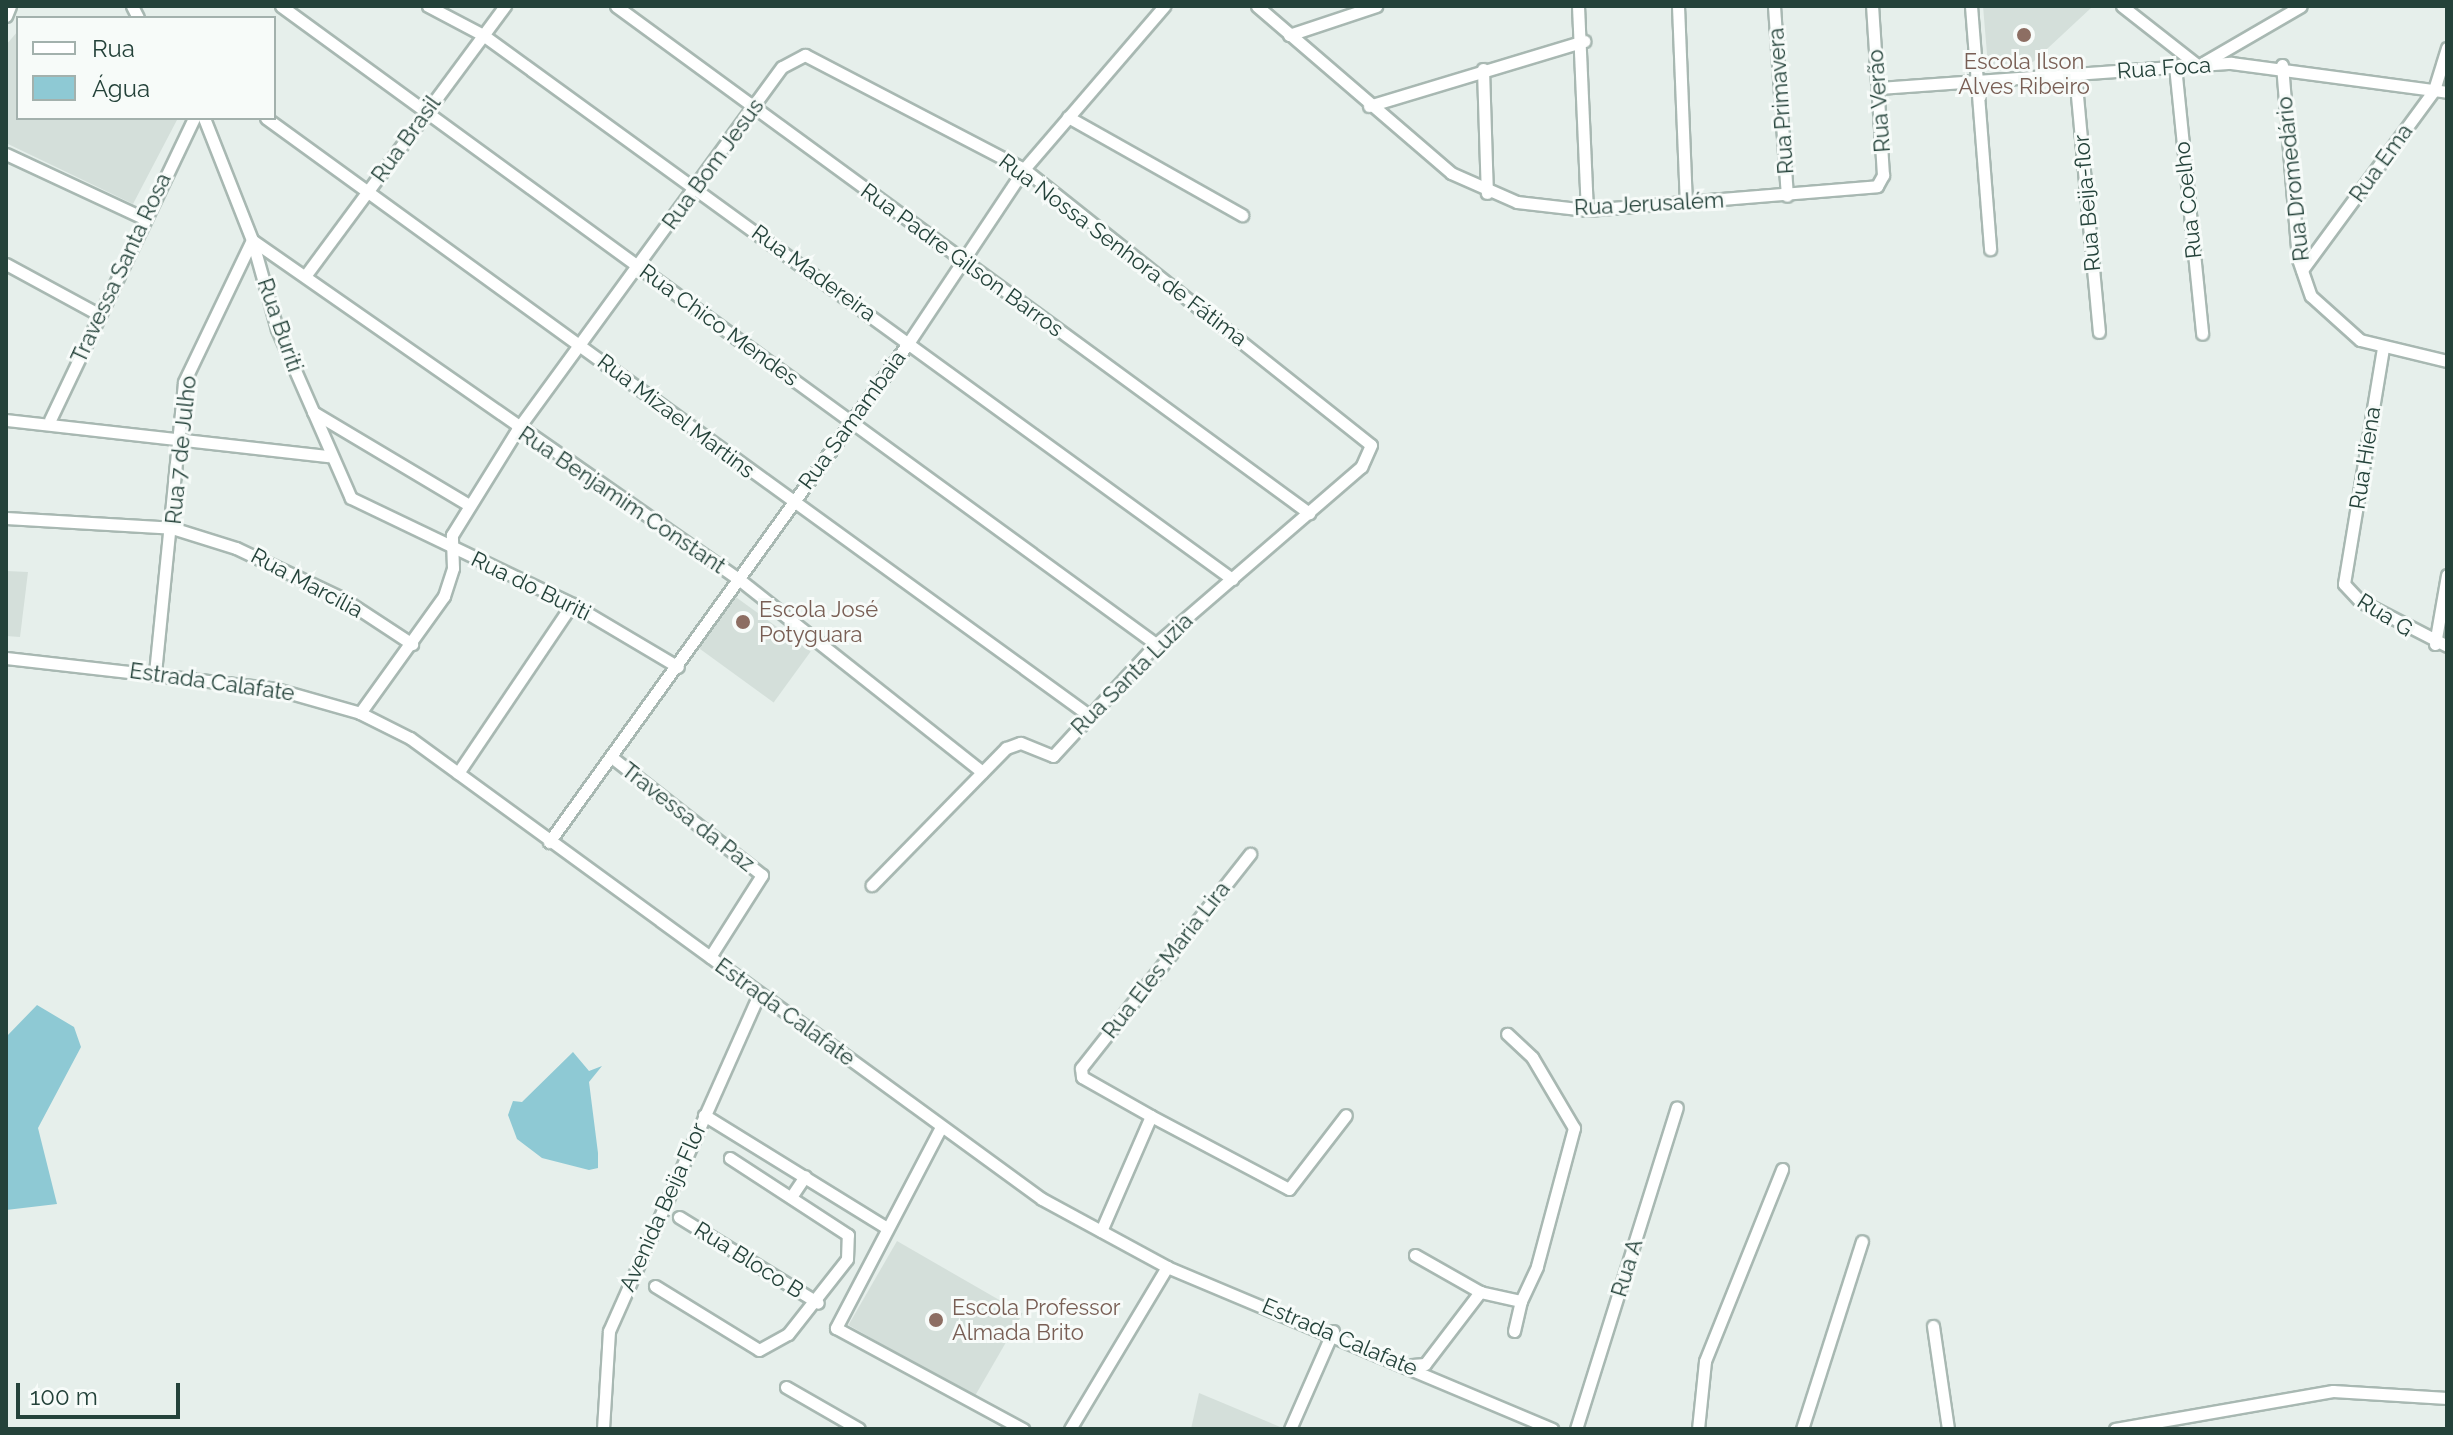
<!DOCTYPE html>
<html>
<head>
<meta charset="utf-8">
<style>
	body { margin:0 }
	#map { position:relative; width:2453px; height:1435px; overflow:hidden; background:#e6efeb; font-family:Raleway,sans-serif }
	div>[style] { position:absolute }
	.built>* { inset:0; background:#d4dfda; transform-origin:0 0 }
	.water>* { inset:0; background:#8ec9d4 }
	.roads { filter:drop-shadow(2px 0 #a8b8b2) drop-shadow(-2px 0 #a8b8b2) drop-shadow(0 2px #a8b8b2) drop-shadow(0 -2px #a8b8b2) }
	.minor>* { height:11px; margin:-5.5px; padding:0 5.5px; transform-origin:5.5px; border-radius:5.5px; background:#fff }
	.dots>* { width:22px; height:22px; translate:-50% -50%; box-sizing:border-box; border:4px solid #f7fbf9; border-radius:50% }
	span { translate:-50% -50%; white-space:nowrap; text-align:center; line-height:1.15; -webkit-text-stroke:6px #f7fbf9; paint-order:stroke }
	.education-label { font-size:22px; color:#785e54 }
	.left { translate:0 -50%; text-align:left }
	.street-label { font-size:22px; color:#24423a }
	.frame { position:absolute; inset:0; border:8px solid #24423a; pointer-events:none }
	.legend { position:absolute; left:16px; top:16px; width:260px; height:104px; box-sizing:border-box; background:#f7fbf9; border:2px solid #a3b1ad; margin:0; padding:10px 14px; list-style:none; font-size:24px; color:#24423a }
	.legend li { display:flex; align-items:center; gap:16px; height:40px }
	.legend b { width:40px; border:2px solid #a3b1ad }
	.scale { position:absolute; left:16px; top:1383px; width:164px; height:36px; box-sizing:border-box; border:4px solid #24423a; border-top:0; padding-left:10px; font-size:24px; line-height:28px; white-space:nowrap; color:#24423a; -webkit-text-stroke:6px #f7fbf9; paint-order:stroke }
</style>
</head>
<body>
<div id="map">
	<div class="built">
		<div style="clip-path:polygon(1983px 6px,2089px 6px,2091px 8px,2033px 62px,1988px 66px)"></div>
		<div style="clip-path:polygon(18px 31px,18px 118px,178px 118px,133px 204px,6px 143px,6px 45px)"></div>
		<div style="clip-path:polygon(6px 571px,28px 572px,20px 637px,6px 636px)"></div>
		<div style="left:733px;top:595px;width:96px;height:63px;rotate:36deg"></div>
		<div style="left:897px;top:1241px;width:145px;height:97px;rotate:30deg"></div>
		<div style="clip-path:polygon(1199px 1393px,1285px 1429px,1191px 1429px)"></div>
	</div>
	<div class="water">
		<div style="clip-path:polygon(37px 1005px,74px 1027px,81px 1047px,38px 1128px,57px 1204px,6px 1210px,6px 1037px)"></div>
		<div style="clip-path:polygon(573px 1052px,589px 1071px,602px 1066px,589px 1082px,598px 1153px,598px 1168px,589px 1170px,542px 1158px,517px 1139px,508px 1115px,513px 1101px,522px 1102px)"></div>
	</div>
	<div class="roads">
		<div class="minor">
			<div style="left:132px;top:6px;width:13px;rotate:63deg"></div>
			<div style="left:281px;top:6px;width:1083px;rotate:36.1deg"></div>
			<div style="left:428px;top:6px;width:62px;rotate:27.8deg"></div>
			<div style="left:483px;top:35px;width:926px;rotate:35.99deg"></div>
			<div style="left:616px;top:6px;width:859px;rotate:36.19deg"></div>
			<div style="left:1257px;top:6px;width:256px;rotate:40.7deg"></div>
			<div style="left:1451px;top:173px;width:72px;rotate:23.7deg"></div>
			<div style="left:1517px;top:202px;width:70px;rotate:6.5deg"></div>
			<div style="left:1587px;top:210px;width:291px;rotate:-4.7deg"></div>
			<div style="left:1877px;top:186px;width:13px;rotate:-61deg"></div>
			<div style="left:1883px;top:175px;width:169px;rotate:-93.7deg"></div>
			<div style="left:1578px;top:6px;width:204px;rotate:87.5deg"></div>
			<div style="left:1678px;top:6px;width:196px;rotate:87.7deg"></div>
			<div style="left:1774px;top:6px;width:190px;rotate:86.1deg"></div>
			<div style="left:1971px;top:6px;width:244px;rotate:85.5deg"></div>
			<div style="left:2122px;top:6px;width:94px;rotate:38.1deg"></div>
			<div style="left:6px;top:16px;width:11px;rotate:-68deg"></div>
			<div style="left:1289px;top:35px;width:92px;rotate:-18.4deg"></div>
			<div style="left:2203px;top:63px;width:113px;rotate:-30.2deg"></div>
			<div style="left:2282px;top:65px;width:195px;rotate:85.3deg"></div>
			<div style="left:2298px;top:259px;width:39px;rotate:71deg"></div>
			<div style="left:2311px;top:296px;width:66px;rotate:41.9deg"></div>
			<div style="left:2360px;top:340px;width:89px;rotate:13.6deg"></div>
			<div style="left:2175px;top:66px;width:269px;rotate:84.2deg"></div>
			<div style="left:1483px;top:69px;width:124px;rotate:88.2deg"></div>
			<div style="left:2075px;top:74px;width:259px;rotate:84.7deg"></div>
			<div style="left:1879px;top:88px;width:353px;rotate:-4.1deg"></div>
			<div style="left:2231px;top:63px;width:218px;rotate:7.6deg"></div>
			<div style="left:1369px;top:106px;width:225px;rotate:-16.8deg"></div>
			<div style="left:1068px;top:117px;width:200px;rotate:29.4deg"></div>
			<div style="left:204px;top:118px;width:131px;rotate:68.5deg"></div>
			<div style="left:252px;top:240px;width:92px;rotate:74.3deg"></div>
			<div style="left:277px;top:329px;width:184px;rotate:66.4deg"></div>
			<div style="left:351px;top:498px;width:245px;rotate:25.6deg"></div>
			<div style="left:572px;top:604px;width:123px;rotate:30.7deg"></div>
			<div style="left:266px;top:118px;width:1013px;rotate:35.97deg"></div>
			<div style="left:6px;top:154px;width:151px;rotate:25deg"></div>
			<div style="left:6px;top:264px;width:105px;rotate:28.5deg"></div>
			<div style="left:2302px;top:270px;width:223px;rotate:-53.7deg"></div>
			<div style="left:2434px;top:90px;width:44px;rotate:-72.8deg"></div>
			<div style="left:308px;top:272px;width:331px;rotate:-53.5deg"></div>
			<div style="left:2383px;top:348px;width:239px;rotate:99.4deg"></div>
			<div style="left:2344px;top:584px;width:23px;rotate:47deg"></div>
			<div style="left:2360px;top:601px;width:98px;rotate:27.3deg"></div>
			<div style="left:313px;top:412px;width:182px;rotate:30.8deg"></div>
			<div style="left:6px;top:420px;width:324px;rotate:6.4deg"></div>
			<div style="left:50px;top:420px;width:335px;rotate:-64.5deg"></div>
			<div style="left:6px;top:518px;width:166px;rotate:3.4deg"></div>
			<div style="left:172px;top:528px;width:67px;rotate:17.4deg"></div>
			<div style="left:236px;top:548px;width:117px;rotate:25.3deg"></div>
			<div style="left:342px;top:598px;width:84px;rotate:33.3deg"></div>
			<div style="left:2435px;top:644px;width:70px;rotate:-80.1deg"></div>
			<div style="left:6px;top:658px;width:272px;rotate:6.5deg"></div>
			<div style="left:276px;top:689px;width:87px;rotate:15.9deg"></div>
			<div style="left:360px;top:713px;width:56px;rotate:26.6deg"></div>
			<div style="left:410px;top:738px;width:782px;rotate:36.11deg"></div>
			<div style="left:1042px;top:1199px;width:142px;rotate:28.5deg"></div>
			<div style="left:1167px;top:1267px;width:418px;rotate:22.8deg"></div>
			<div style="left:155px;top:673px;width:292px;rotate:-84.3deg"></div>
			<div style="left:184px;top:382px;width:157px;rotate:-64.4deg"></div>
			<div style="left:252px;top:240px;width:595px;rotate:34.87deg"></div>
			<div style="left:740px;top:580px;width:309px;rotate:38.4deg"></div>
			<div style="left:360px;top:713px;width:144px;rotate:-54.3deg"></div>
			<div style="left:444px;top:596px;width:29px;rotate:-72deg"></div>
			<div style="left:453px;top:568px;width:33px;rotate:-92deg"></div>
			<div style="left:452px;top:535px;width:123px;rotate:-58.2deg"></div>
			<div style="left:517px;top:430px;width:449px;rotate:-53.9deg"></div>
			<div style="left:782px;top:67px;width:26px;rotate:-28deg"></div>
			<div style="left:805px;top:55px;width:247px;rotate:27.5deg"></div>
			<div style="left:1024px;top:169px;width:443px;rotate:38.5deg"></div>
			<div style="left:1371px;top:445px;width:24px;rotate:114deg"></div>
			<div style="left:1361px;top:467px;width:271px;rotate:139.2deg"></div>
			<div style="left:1156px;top:644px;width:152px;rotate:132.6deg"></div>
			<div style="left:1053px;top:756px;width:35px;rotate:-158deg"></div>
			<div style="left:1020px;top:743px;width:15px;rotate:160deg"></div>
			<div style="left:1006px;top:748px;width:192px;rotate:134.4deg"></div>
			<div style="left:614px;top:759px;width:188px;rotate:38.1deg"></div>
			<div style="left:762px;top:875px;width:97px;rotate:122.4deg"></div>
			<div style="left:458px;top:773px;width:204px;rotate:-56deg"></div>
			<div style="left:549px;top:842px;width:616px;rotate:-54.25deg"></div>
			<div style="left:909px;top:342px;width:208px;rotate:-56.4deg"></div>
			<div style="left:1024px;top:169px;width:215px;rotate:-49.3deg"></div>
			<div style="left:704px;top:1115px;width:211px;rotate:31.7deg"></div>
			<div style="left:1151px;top:1116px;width:156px;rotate:27.9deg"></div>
			<div style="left:1289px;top:1189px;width:93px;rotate:-52.4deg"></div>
			<div style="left:941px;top:1127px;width:227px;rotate:117.6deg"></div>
			<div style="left:836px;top:1328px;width:213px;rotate:28.4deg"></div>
			<div style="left:791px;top:1197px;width:25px;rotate:-56deg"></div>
			<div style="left:679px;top:1217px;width:163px;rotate:31.7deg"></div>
			<div style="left:1101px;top:1231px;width:125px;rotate:-66.5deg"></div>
			<div style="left:1151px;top:1116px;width:79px;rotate:-150.5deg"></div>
			<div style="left:1082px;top:1077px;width:9px;rotate:-96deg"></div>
			<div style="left:1081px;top:1068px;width:273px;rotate:-51.7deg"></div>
			<div style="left:1415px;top:1255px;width:75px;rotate:29.6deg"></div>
			<div style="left:655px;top:1286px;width:122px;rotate:31.6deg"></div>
			<div style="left:759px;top:1350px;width:33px;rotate:-29deg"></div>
			<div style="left:788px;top:1334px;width:95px;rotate:-51.8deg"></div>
			<div style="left:847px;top:1259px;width:24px;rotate:-88deg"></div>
			<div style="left:848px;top:1235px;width:141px;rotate:-146.9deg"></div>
			<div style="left:1933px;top:1326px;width:104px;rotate:81.7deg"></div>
			<div style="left:1514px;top:1331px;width:31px;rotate:-77deg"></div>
			<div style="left:1412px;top:1365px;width:13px;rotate:-4deg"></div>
			<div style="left:1425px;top:1364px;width:91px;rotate:-52.6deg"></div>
			<div style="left:1480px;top:1292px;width:42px;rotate:12.4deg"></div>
			<div style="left:1521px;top:1301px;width:38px;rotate:-65deg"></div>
			<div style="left:1537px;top:1266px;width:143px;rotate:-75deg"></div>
			<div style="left:1574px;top:1128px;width:82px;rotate:-120.6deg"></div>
			<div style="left:1532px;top:1057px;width:34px;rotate:-137deg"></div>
			<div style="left:786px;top:1387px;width:84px;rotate:29.9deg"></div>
			<div style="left:603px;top:1429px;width:98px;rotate:-86.5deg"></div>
			<div style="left:609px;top:1331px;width:369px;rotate:-66deg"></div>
			<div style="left:1070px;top:1429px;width:189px;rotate:-59.1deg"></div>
			<div style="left:1290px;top:1429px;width:107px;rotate:-66.3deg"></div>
			<div style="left:1576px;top:1429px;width:337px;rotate:-72.6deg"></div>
			<div style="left:1698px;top:1429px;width:68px;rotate:-84.1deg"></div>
			<div style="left:1705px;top:1361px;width:207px;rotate:-68.1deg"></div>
			<div style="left:1802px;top:1429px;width:197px;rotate:-72.3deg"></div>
			<div style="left:2115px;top:1429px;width:221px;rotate:-9.9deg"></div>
			<div style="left:2333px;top:1391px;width:114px;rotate:3.5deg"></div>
		</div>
	</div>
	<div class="dots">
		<div style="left:2024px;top:35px;background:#8d6e63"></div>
		<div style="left:743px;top:622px;background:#8d6e63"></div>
		<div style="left:936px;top:1320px;background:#8d6e63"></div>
	</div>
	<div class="education-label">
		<span style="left:2024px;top:74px">Escola Ilson<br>Alves Ribeiro</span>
		<span class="left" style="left:759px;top:622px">Escola José<br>Potyguara</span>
		<span class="left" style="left:952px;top:1320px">Escola Professor<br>Almada Brito</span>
	</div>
	<div class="street-label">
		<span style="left:2164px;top:68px;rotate:-4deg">Rua Foca</span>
		<span style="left:1781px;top:101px;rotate:-94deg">Rua Primavera</span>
		<span style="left:1879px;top:101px;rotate:-94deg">Rua Verão</span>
		<span style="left:406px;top:139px;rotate:-54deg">Rua Brasil</span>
		<span style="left:2381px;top:163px;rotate:-54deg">Rua Ema</span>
		<span style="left:713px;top:164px;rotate:-54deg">Rua Bom Jesus</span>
		<span style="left:2293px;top:179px;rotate:-96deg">Rua Dromedário</span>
		<span style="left:2188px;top:200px;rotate:-96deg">Rua Coelho</span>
		<span style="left:2087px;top:203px;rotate:-95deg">Rua Beija-flor</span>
		<span style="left:1649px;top:204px;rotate:-3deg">Rua Jerusalém</span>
		<span style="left:1123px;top:250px;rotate:37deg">Rua Nossa Senhora de Fátima</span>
		<span style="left:962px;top:260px;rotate:36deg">Rua Padre Gilson Barros</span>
		<span style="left:121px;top:268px;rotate:-65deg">Travessa Santa Rosa</span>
		<span style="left:814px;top:273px;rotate:36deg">Rua Madereira</span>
		<span style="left:280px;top:325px;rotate:71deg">Rua Buriti</span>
		<span style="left:719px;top:325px;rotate:36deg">Rua Chico Mendes</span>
		<span style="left:676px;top:416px;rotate:37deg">Rua Mizael Martins</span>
		<span style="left:852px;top:420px;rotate:-54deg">Rua Samambaia</span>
		<span style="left:181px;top:450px;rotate:-84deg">Rua 7 de Julho</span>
		<span style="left:2365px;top:458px;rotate:-81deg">Rua Hiena</span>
		<span style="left:622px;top:500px;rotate:34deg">Rua Benjamim Constant</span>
		<span style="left:307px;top:583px;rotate:28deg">Rua Marcília</span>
		<span style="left:531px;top:586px;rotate:26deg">Rua do Buriti</span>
		<span style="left:2385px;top:615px;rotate:32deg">Rua G</span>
		<span style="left:1132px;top:674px;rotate:-45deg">Rua Santa Luzia</span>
		<span style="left:212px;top:682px;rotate:8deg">Estrada Calafate</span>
		<span style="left:688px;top:817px;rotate:38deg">Travessa da Paz</span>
		<span style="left:1166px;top:960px;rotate:-52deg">Rua Eles Maria Lira</span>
		<span style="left:785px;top:1012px;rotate:36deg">Estrada Calafate</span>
		<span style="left:663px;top:1207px;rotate:-66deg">Avenida Beija Flor</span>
		<span style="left:749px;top:1260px;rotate:32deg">Rua Bloco B</span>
		<span style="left:1627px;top:1268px;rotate:-73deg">Rua A</span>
		<span style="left:1340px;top:1337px;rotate:23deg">Estrada Calafate</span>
	</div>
	<div class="frame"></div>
	<ul class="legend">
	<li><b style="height:10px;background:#fff"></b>Rua</li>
	<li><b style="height:22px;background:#8ec9d4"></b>Água</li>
	</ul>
	<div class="scale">100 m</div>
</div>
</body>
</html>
